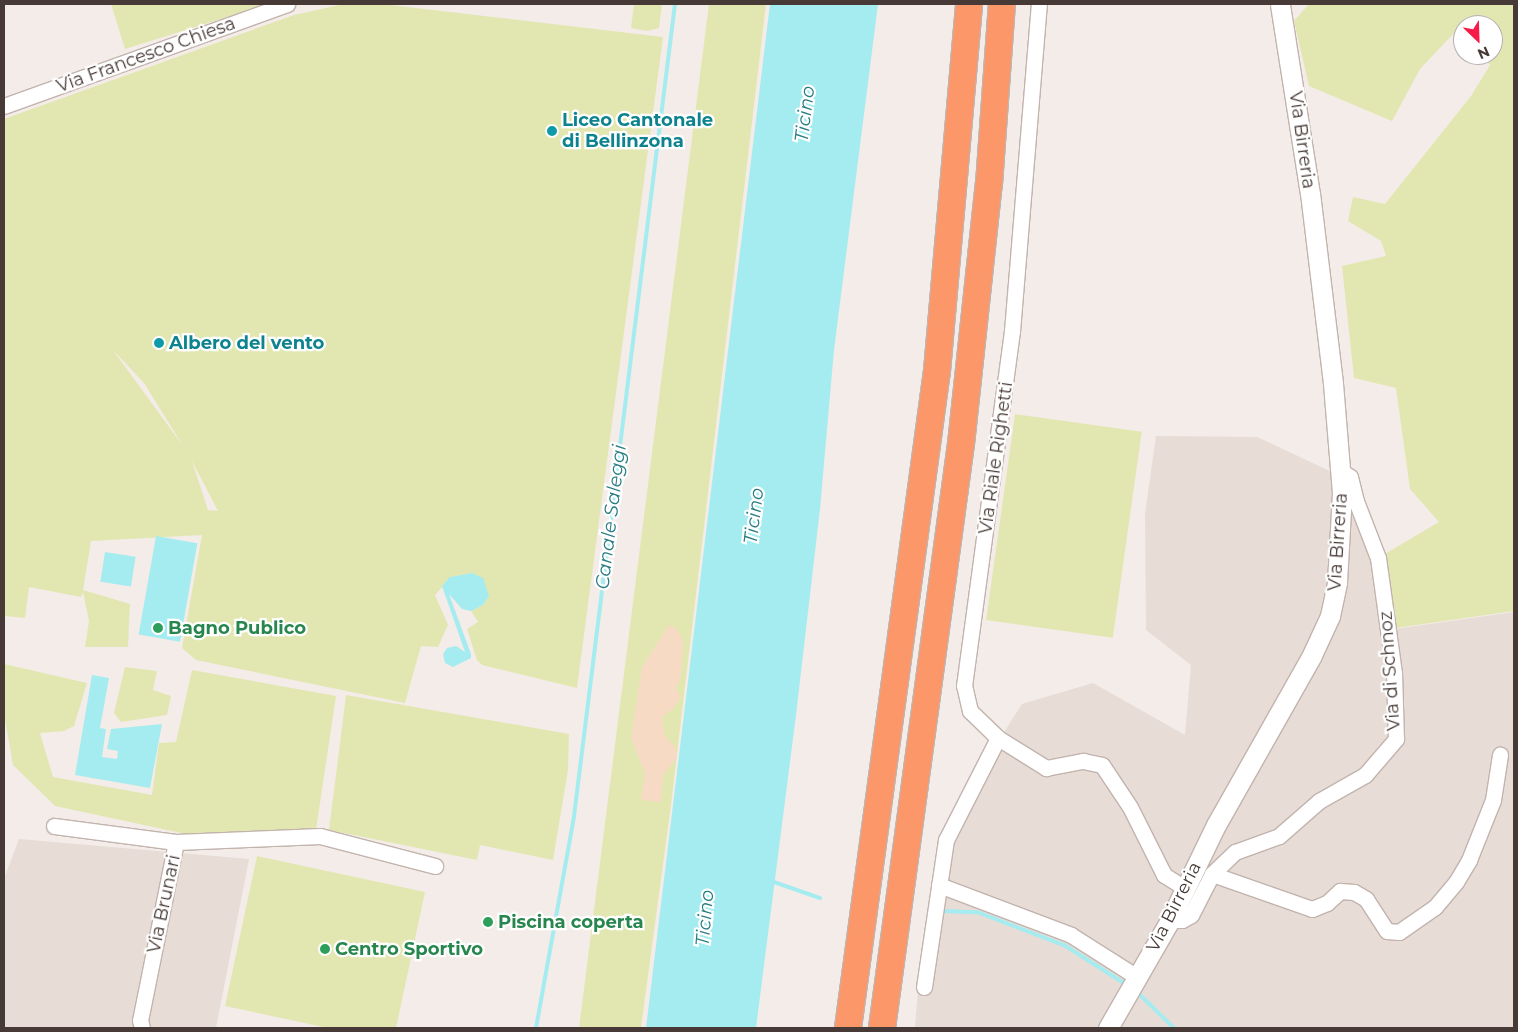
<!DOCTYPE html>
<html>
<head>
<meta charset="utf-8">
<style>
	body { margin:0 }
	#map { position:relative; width:1518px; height:1032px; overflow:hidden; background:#f4ece8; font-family:Montserrat,sans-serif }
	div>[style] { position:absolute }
	.residential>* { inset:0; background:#e7dcd6 }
	.green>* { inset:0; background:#e2e7b1; transform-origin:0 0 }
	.sand>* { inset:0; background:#f7dac4 }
	.water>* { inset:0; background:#a5ecf0; transform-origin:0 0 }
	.stream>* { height:4px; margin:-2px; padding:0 2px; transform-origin:2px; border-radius:2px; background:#a5ecf0 }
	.roads { filter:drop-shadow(1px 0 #c2b3ad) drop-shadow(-1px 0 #c2b3ad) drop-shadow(0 1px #c2b3ad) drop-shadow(0 -1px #c2b3ad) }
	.minor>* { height:15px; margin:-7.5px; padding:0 7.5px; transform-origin:7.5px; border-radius:7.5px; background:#fff }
	.tertiary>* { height:19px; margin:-9.5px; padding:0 9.5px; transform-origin:9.5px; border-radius:9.5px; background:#fff }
	.motorway>* { height:26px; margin:-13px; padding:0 13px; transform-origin:13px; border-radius:13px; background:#fc976a }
	.dots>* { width:14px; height:14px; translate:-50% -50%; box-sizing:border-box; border:2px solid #fff; border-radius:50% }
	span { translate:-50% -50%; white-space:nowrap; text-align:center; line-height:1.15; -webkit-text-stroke:4.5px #fff; paint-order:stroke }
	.street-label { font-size:18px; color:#473a36 }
	.culture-label { font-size:18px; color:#0d838f; font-weight:700 }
	.left { translate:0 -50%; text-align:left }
	.leisure-label { font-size:18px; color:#27864d; font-weight:700 }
	.water-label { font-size:19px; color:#277c82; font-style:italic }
	.frame { position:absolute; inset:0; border:5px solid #473a36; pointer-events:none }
	.north { position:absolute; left:1453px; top:15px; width:50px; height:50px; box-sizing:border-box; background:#fff; border:1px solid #b5b0af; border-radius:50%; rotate:156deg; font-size:14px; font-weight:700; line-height:20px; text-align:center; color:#473a36 }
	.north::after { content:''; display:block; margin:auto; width:18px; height:22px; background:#f71b49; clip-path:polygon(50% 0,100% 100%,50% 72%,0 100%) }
</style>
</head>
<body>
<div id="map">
	<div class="residential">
		<div style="clip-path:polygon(1156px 436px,1257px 437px,1347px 479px,1363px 515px,1388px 630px,1514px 612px,1514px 1028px,915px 1028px,918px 990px,949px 841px,999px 740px,1022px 704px,1093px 683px,1185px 735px,1191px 665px,1146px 630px,1145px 514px)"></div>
		<div style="clip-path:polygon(19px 839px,249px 859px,216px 1028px,4px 1028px,4px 879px)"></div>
	</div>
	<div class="green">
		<div style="clip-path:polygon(111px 4px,269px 4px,125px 49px)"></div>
		<div style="clip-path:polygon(evenodd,344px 4px,382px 4px,663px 37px,577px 688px,482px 665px,477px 660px,467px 629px,478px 622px,471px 611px,483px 605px,472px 573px,451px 577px,435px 595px,448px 625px,438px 647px,421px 646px,405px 703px,196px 660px,182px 648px,202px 535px,91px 541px,83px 590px,130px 604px,128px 647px,85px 647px,89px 621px,83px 592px,81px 597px,29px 587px,25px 618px,4px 616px,4px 119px,294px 15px,344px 4px,113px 350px,144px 383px,183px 446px,113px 350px,344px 4px,192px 461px,218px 511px,208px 510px,192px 461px)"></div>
		<div style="clip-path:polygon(634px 4px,662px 4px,659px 28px,647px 31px,631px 28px)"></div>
		<div style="clip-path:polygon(709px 4px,766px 4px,671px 805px,641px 1028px,579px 1028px)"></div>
		<div style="clip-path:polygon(1309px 4px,1514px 4px,1514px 611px,1389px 629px,1378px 558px,1439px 522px,1410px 489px,1396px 388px,1354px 378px,1342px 266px,1386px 256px,1381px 241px,1348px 221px,1353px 197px,1385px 204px,1471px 96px,1490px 65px,1480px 55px,1493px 55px,1493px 25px,1463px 25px,1463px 38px,1456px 31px,1420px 69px,1392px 121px,1309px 86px,1294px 21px)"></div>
		<div style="left:1015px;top:414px;width:128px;height:208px;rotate:8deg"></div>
		<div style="clip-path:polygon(4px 664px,87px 683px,74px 726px,64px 731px,40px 733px,53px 777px,152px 795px,159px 743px,176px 742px,192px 670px,336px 696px,316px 830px,186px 834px,55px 806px,13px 765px,4px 713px)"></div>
		<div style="clip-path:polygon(125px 667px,157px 671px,153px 690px,171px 696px,167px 715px,121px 722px,114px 713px)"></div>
		<div style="clip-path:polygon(346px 695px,569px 734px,568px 770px,553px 860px,480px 845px,477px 860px,329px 830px)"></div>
		<div style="clip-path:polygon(257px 856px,425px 892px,396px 1028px,328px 1028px,225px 1006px)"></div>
	</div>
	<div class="sand">
		<div style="clip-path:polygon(669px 625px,676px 628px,683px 640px,681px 677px,676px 689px,681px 697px,673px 709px,662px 717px,665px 736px,675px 746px,677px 758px,663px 775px,661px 802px,641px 800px,645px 773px,631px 738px,642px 667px)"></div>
	</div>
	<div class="water">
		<div style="clip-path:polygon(770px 4px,878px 4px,834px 350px,820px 509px,796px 715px,756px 1028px,646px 1028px)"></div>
		<div style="left:156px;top:536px;width:42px;height:100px;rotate:10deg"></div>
		<div style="left:105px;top:552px;width:31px;height:30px;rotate:9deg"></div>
		<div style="clip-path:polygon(472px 573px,483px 578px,489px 596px,483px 605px,471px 611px,462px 609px,449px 594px,471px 654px,471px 658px,453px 667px,445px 663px,443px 654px,447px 648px,456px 646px,465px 652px,442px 586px,450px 577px)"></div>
		<div style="clip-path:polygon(92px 675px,109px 678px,100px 728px,106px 729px,102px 757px,117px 759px,118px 751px,107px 749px,111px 729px,162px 724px,150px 788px,75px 775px)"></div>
	</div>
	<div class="stream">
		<div style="left:771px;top:881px;width:52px;rotate:19.1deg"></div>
		<div style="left:940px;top:911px;width:37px;rotate:2deg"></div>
		<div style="left:977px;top:912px;width:93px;rotate:20.8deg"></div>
		<div style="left:1064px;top:945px;width:75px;rotate:32.4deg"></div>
		<div style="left:1135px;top:990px;width:54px;rotate:44.3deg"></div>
		<div style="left:536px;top:1028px;width:215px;rotate:-79.8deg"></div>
		<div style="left:574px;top:816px;width:818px;rotate:-82.91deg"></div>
	</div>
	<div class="roads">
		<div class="minor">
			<div style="left:4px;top:106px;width:301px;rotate:-19.8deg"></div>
			<div style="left:998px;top:738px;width:57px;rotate:32deg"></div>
			<div style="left:1046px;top:768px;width:38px;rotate:-11deg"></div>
			<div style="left:1083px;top:761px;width:19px;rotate:12deg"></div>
			<div style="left:1102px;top:765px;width:50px;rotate:56.3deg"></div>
			<div style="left:1130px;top:807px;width:76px;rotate:63.4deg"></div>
			<div style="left:1164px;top:875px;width:25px;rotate:32deg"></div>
			<div style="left:54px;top:826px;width:123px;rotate:7.5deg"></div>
			<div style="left:176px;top:842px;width:182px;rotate:101.4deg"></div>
			<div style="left:140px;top:1020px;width:8px;rotate:76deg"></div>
			<div style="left:176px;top:842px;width:144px;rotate:-2.4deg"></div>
			<div style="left:320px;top:836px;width:119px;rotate:14.6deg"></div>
			<div style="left:1212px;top:874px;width:106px;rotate:19.3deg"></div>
			<div style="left:1312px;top:909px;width:16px;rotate:-22deg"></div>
			<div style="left:1327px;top:903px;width:18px;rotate:-43deg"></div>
			<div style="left:1340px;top:891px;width:14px;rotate:4deg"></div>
			<div style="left:1354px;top:892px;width:14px;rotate:30deg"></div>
			<div style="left:1366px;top:899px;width:38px;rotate:57deg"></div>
			<div style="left:1387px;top:931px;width:12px;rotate:5deg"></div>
			<div style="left:1399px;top:932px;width:44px;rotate:-34.8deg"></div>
			<div style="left:1435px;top:907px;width:33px;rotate:-50deg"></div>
			<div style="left:1456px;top:882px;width:26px;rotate:-59deg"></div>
			<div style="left:1469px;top:860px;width:65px;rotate:-68.2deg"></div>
			<div style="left:1493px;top:800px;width:46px;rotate:-81.2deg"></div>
			<div style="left:939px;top:885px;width:141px;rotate:20.7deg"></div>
			<div style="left:1071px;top:935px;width:78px;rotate:32.5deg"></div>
			<div style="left:1170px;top:920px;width:12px"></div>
			<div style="left:1182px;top:920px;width:10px;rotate:-29deg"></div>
			<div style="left:1191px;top:915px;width:46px;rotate:-62.9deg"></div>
			<div style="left:1212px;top:874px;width:32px;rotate:-44deg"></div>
			<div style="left:1235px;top:852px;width:47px;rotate:-20deg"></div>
			<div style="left:1279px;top:836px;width:53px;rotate:-41.2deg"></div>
			<div style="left:1319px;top:801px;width:53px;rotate:-29.5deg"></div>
			<div style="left:1365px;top:775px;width:48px;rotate:-49.3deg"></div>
			<div style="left:1396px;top:739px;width:66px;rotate:-91.7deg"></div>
			<div style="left:1394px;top:673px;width:116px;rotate:-97.9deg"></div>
			<div style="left:1378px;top:558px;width:61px;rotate:-111.1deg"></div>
			<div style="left:1356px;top:501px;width:25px;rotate:-104deg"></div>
			<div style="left:1350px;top:477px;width:11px;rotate:-146deg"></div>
			<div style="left:924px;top:987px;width:149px;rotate:-81.5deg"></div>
			<div style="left:946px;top:840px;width:114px;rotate:-63deg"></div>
			<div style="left:998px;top:738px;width:39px;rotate:-136deg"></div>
			<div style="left:970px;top:711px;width:26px;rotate:-103deg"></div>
			<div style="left:964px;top:686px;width:358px;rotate:-82.3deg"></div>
			<div style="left:1012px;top:331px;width:328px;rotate:-85.3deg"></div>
		</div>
		<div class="tertiary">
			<div style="left:1108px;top:1028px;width:125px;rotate:-60.1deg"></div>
			<div style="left:1170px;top:920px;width:106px;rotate:-64.2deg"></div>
			<div style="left:1216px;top:825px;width:195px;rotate:-60.5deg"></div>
			<div style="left:1312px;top:655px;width:43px;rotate:-65.2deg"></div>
			<div style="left:1330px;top:616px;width:35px;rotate:-78deg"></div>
			<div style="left:1337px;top:582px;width:89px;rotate:-86.8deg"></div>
			<div style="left:1342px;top:493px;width:110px;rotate:-94.7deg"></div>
			<div style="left:1333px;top:383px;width:190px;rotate:-96.9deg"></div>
			<div style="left:1310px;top:194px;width:192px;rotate:-99deg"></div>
		</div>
		<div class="motorway">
			<div style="left:848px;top:1028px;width:663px;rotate:-82.29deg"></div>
			<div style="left:937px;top:371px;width:368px;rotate:-85deg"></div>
			<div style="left:882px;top:1028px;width:589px;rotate:-82.3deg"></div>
			<div style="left:961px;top:444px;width:262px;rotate:-83.9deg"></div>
			<div style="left:989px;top:184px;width:180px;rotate:-85.9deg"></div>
		</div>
	</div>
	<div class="dots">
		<div style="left:552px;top:131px;background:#0f9aa8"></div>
		<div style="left:159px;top:343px;background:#0f9aa8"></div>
		<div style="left:158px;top:628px;background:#2e9e5b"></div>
		<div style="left:488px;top:922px;background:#2e9e5b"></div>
		<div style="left:325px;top:949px;background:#2e9e5b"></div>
	</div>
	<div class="street-label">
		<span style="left:146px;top:55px;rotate:-20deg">Via Francesco Chiesa</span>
		<span style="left:1302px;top:140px;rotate:82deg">Via Birreria</span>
		<span style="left:996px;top:458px;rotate:-82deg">Via Riale Righetti</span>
		<span style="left:1338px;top:542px;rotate:-86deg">Via Birreria</span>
		<span style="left:1390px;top:671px;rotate:-94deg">Via di Schnoz</span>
		<span style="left:164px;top:904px;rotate:-78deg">Via Brunari</span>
		<span style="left:1174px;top:907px;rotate:-63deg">Via Birreria</span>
	</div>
	<div class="culture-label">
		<span class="left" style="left:562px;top:131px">Liceo Cantonale<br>di Bellinzona</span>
		<span class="left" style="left:169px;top:343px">Albero del vento</span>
	</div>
	<div class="leisure-label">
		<span class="left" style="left:168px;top:628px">Bagno Publico</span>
		<span class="left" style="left:498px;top:922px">Piscina coperta</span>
		<span class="left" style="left:335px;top:949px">Centro Sportivo</span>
	</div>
	<div class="water-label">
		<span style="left:805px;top:114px;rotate:-83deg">Ticino</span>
		<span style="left:754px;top:516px;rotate:-83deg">Ticino</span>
		<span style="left:611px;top:517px;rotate:-83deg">Canale Saleggi</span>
		<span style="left:705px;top:918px;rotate:-85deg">Ticino</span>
	</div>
	<div class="frame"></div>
	<div class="north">N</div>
</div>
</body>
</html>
